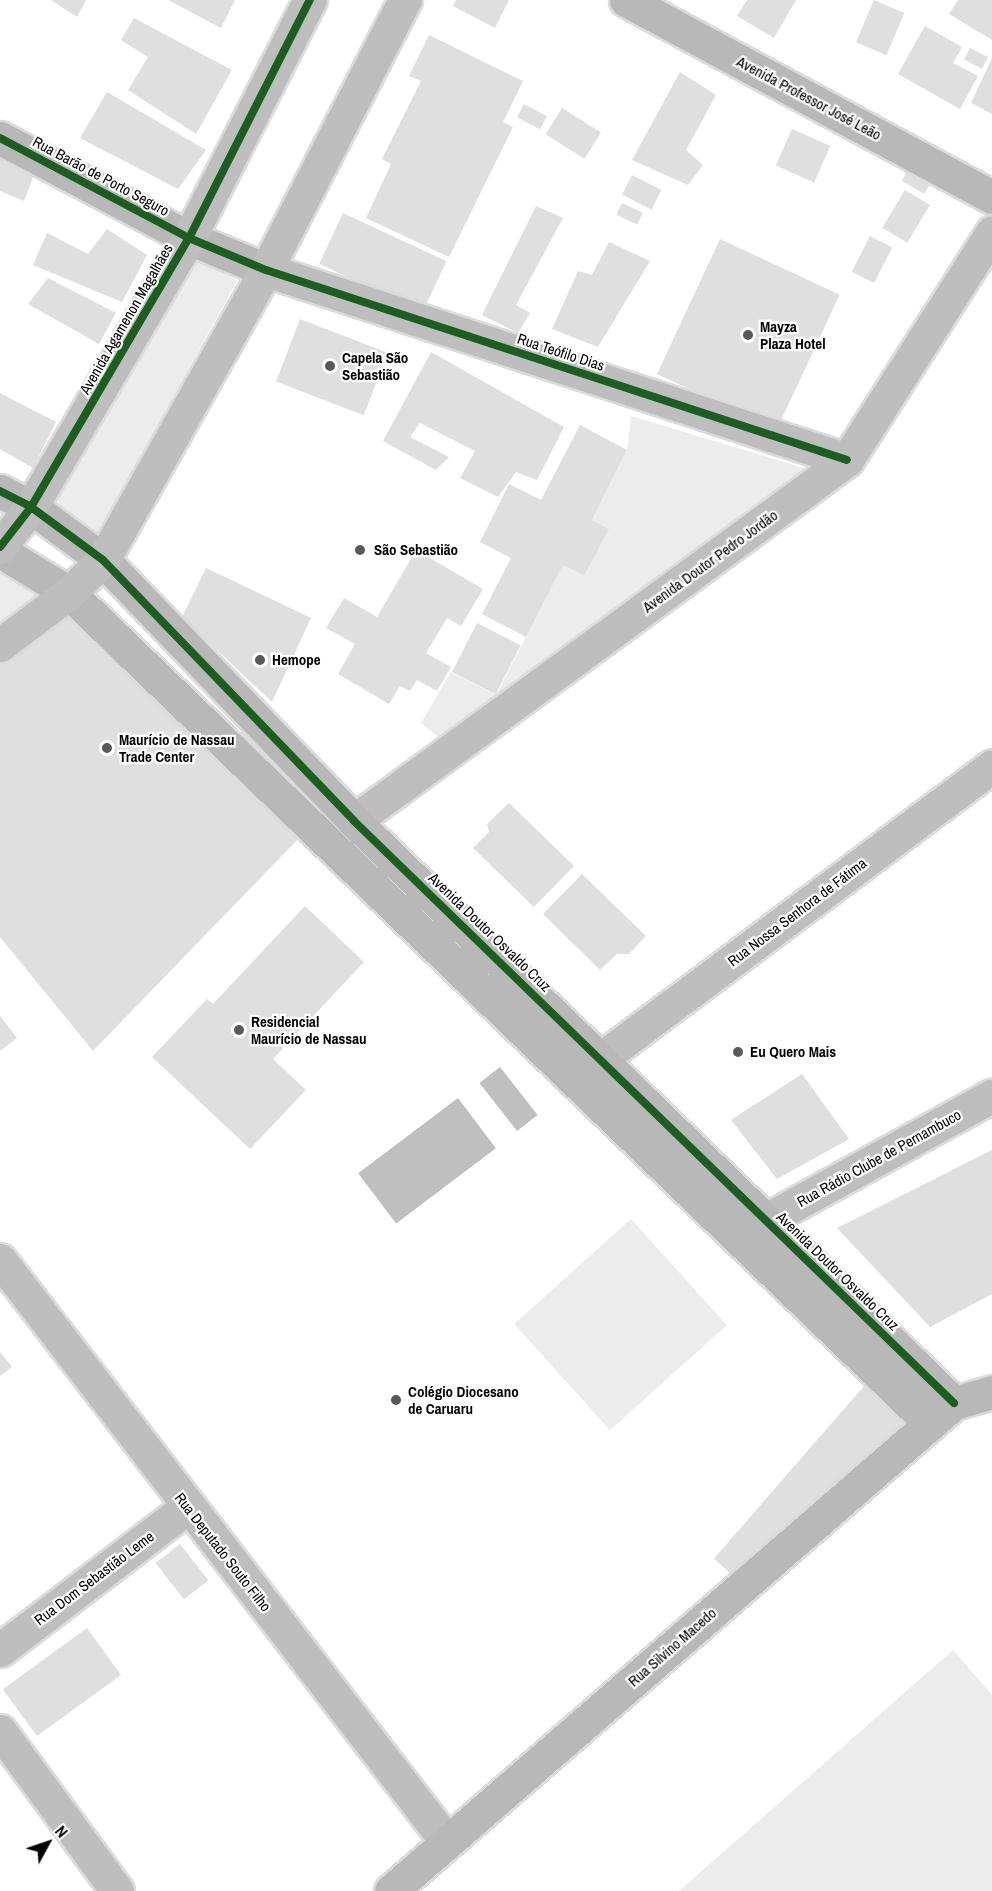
<!DOCTYPE html>
<html>
<head>
<meta charset="utf-8">
<style>
	body { margin:0 }
	#map { position:relative; width:992px; height:1891px; overflow:hidden; background:#fff; font-family:"Archivo Narrow",sans-serif }
	div>[style] { position:absolute }
	.green>* { inset:0; background:#ececec; transform-origin:0 0 }
	.water>* { inset:0; background:#bfbfbf; transform-origin:0 0 }
	.building>* { inset:0; background:#dfdfdf; transform-origin:0 0 }
	.roads { filter:drop-shadow(2px 0 #dbdbdb) drop-shadow(-2px 0 #dbdbdb) drop-shadow(0 2px #dbdbdb) drop-shadow(0 -2px #dbdbdb) }
	.street>* { height:33px; margin:-16.5px; padding:0 16.5px; transform-origin:16.5px; border-radius:16.5px; background:#bebebe }
	.secondary>* { height:33px; margin:-16.5px; padding:0 16.5px; transform-origin:16.5px; border-radius:16.5px; background:#b8b8b8 }
	.primary>* { height:33px; margin:-16.5px; padding:0 16.5px; transform-origin:16.5px; border-radius:16.5px; background:#bebebe }
	.cycleway>* { height:8px; margin:-4px; padding:0 4px; transform-origin:4px; border-radius:4px; background:#1b5e20 }
	.dots>* { width:16px; height:16px; translate:-50% -50%; box-sizing:border-box; border:3px solid #fff; border-radius:50% }
	span { translate:-50% -50%; white-space:nowrap; text-align:center; line-height:1.15; -webkit-text-stroke:4.5px #fff; paint-order:stroke }
	.street-label { font-size:15px; color:#000 }
	.poi-label { font-size:15px; color:#000; font-weight:700 }
	.left { translate:0 -50%; text-align:left }
	.north { position:absolute; left:18px; top:1813px; width:60px; height:60px; -webkit-text-stroke:4px #fff; paint-order:stroke; rotate:50deg; font-size:16px; font-weight:700; line-height:24px; text-align:center; color:#000 }
	.north::after { content:''; display:block; margin:auto; width:21px; height:27px; background:#000; clip-path:polygon(50% 0,100% 100%,50% 72%,0 100%) }
</style>
</head>
<body>
<div id="map">
	<div class="green">
		<div style="clip-path:polygon(197px 257px,237px 281px,95px 540px,57px 501px)"></div>
		<div style="clip-path:polygon(631px 416px,817px 472px,445px 743px,421px 723px,451px 672px,496px 695px,563px 565px,584px 576px,608px 529px,592px 520px,627px 450px)"></div>
		<div style="clip-path:polygon(0 565px,48px 588px,0 624px)"></div>
		<div style="left:631px;top:1219px;width:143px;height:157px;rotate:48deg"></div>
		<div style="clip-path:polygon(953px 1650px,992px 1695px,992px 1891px,679px 1891px)"></div>
	</div>
	<div class="water">
		<div style="left:500px;top:1067px;width:61px;height:26px;rotate:52deg"></div>
		<div style="left:458px;top:1098px;width:63px;height:125px;rotate:53deg"></div>
	</div>
	<div class="building">
		<div style="clip-path:polygon(51px 0,86px 0,77px 17px)"></div>
		<div style="clip-path:polygon(168px 0,235px 0,221px 28px)"></div>
		<div style="clip-path:polygon(456px 0,509px 0,495px 28px,453px 6px)"></div>
		<div style="clip-path:polygon(747px 0,796px 0,774px 38px,737px 16px)"></div>
		<div style="left:874px;top:0;width:33px;height:46px;rotate:23deg"></div>
		<div style="clip-path:polygon(958px 0,992px 0,992px 40px,949px 14px)"></div>
		<div style="clip-path:polygon(134px 18px,232px 70px,196px 134px,128px 90px,148px 57px,121px 40px)"></div>
		<div style="clip-path:polygon(925px 26px,962px 47px,953px 63px,978px 76px,960px 109px,898px 74px)"></div>
		<div style="clip-path:polygon(429px 35px,523px 81px,503px 122px,513px 127px,449px 257px,366px 218px,391px 164px,382px 159px,421px 81px,409px 76px)"></div>
		<div style="left:970px;top:48px;width:20px;height:13px;rotate:27deg"></div>
		<div style="clip-path:polygon(992px 58px,992px 114px,971px 103px)"></div>
		<div style="clip-path:polygon(680px 72px,716px 95px,686px 150px,703px 165px,688px 185px,632px 160px)"></div>
		<div style="clip-path:polygon(107px 92px,206px 150px,178px 189px,80px 138px)"></div>
		<div style="left:524px;top:104px;width:26px;height:15px;rotate:28deg"></div>
		<div style="left:562px;top:108px;width:46px;height:31px;rotate:32deg"></div>
		<div style="left:792px;top:129px;width:42px;height:40px;rotate:24deg"></div>
		<div style="clip-path:polygon(0 152px,37px 167px,24px 201px,0 191px)"></div>
		<div style="left:910px;top:167px;width:26px;height:16px;rotate:31deg"></div>
		<div style="left:632px;top:175px;width:33px;height:22px;rotate:27deg"></div>
		<div style="left:905px;top:190px;width:29px;height:44px;rotate:31deg"></div>
		<div style="left:622px;top:203px;width:23px;height:13px;rotate:25deg"></div>
		<div style="clip-path:polygon(536px 206px,563px 218px,516px 305px,530px 313px,518px 333px,482px 315px)"></div>
		<div style="left:343px;top:213px;width:114px;height:56px;rotate:25deg"></div>
		<div style="clip-path:polygon(107px 229px,147px 255px,122px 302px,33px 265px,47px 233px,88px 254px)"></div>
		<div style="left:870px;top:236px;width:25px;height:40px;rotate:27deg"></div>
		<div style="left:720px;top:239px;width:132px;height:149px;rotate:25deg"></div>
		<div style="clip-path:polygon(609px 242px,650px 261px,598px 347px,552px 329px,578px 271px,592px 275px)"></div>
		<div style="clip-path:polygon(48px 278px,116px 313px,99px 344px,28px 304px)"></div>
		<div style="left:300px;top:319px;width:94px;height:67px;rotate:21deg"></div>
		<div style="clip-path:polygon(431px 352px,564px 427px,537px 480px,516px 472px,498px 497px,460px 478px,475px 451px,420px 423px,410px 437px,449px 457px,436px 470px,383px 441px)"></div>
		<div style="clip-path:polygon(0 393px,56px 422px,33px 468px,0 449px)"></div>
		<div style="clip-path:polygon(580px 425px,627px 450px,592px 520px,609px 529px,584px 576px,563px 565px,526px 637px,482px 614px,511px 558px,480px 542px,509px 484px,541px 500px)"></div>
		<div style="clip-path:polygon(416px 550px,483px 589px,461px 626px,447px 618px,426px 653px,451px 667px,437px 691px,417px 680px,410px 691px,400px 686px,389px 704px,338px 674px,355px 644px,326px 628px,344px 598px,377px 617px)"></div>
		<div style="clip-path:polygon(206px 568px,311px 618px,272px 702px,182px 617px)"></div>
		<div style="clip-path:polygon(69px 607px,303px 834px,93px 1051px,0 937px,0 662px)"></div>
		<div style="left:477px;top:623px;width:49px;height:55px;rotate:27deg"></div>
		<div style="clip-path:polygon(509px 803px,574px 866px,534px 907px,473px 848px,489px 832px,487px 824px)"></div>
		<div style="clip-path:polygon(582px 874px,646px 936px,629px 954px,617px 954px,600px 970px,543px 914px)"></div>
		<div style="clip-path:polygon(305px 906px,364px 962px,273px 1059px,306px 1090px,250px 1149px,152px 1057px,207px 999px,213px 1004px)"></div>
		<div style="clip-path:polygon(0 1016px,17px 1038px,0 1051px)"></div>
		<div style="clip-path:polygon(802px 1074px,849px 1139px,777px 1179px,731px 1120px)"></div>
		<div style="clip-path:polygon(992px 1150px,992px 1294px,930px 1327px,837px 1228px)"></div>
		<div style="clip-path:polygon(0 1352px,12px 1367px,0 1376px)"></div>
		<div style="left:864px;top:1386px;width:56px;height:229px;rotate:41deg"></div>
		<div style="left:180px;top:1544px;width:46px;height:31px;rotate:52deg"></div>
		<div style="left:87px;top:1628px;width:58px;height:104px;rotate:54deg"></div>
	</div>
	<div class="roads">
		<div class="street">
			<div style="left:266px;top:270px;width:611px;rotate:18.11deg"></div>
			<div style="left:354px;top:821px;width:611px;rotate:-36.21deg"></div>
			<div style="left:847px;top:460px;width:270px;rotate:-57.5deg"></div>
			<div style="left:602px;top:1058px;width:487px;rotate:-36.8deg"></div>
			<div style="left:766px;top:1220px;width:258px;rotate:-28.8deg"></div>
			<div style="left:0;top:1260px;width:734px;rotate:52.47deg"></div>
			<div style="left:0;top:1650px;width:236px;rotate:-37.3deg"></div>
			<div style="left:0;top:1731px;width:198px;rotate:53.8deg"></div>
		</div>
		<div class="secondary">
			<div style="left:626px;top:0;width:416px;rotate:28.3deg"></div>
			<div style="left:0;top:138px;width:214px;rotate:27.9deg"></div>
			<div style="left:189px;top:238px;width:83px;rotate:22.6deg"></div>
			<div style="left:0;top:491px;width:35px;rotate:27deg"></div>
			<div style="left:31px;top:507px;width:89px;rotate:36.4deg"></div>
			<div style="left:103px;top:560px;width:362px;rotate:46.1deg"></div>
			<div style="left:354px;top:821px;width:836px;rotate:44.13deg"></div>
			<div style="left:0;top:551px;width:81px;rotate:31.3deg"></div>
			<div style="left:69px;top:593px;width:1197px;rotate:43.95deg"></div>
			<div style="left:391px;top:1891px;width:745px;rotate:-40.92deg"></div>
			<div style="left:954px;top:1403px;width:40px;rotate:-16deg"></div>
		</div>
		<div class="primary">
			<div style="left:0;top:547px;width:51px;rotate:-52.2deg"></div>
			<div style="left:31px;top:507px;width:312px;rotate:-59.6deg"></div>
			<div style="left:189px;top:238px;width:267px;rotate:-63.1deg"></div>
			<div style="left:0;top:645px;width:86px;rotate:-37deg"></div>
			<div style="left:69px;top:593px;width:47px;rotate:-44.1deg"></div>
			<div style="left:103px;top:560px;width:333px;rotate:-60.7deg"></div>
			<div style="left:266px;top:270px;width:304px;rotate:-62.8deg"></div>
		</div>
	</div>
	<div class="cycleway">
		<div style="left:0;top:138px;width:214px;rotate:27.9deg"></div>
		<div style="left:189px;top:238px;width:83px;rotate:22.6deg"></div>
		<div style="left:266px;top:270px;width:611px;rotate:18.11deg"></div>
		<div style="left:0;top:491px;width:35px;rotate:27deg"></div>
		<div style="left:31px;top:507px;width:89px;rotate:36.4deg"></div>
		<div style="left:103px;top:560px;width:362px;rotate:46.1deg"></div>
		<div style="left:354px;top:821px;width:836px;rotate:44.13deg"></div>
		<div style="left:0;top:547px;width:51px;rotate:-52.2deg"></div>
		<div style="left:31px;top:507px;width:312px;rotate:-59.6deg"></div>
		<div style="left:189px;top:238px;width:267px;rotate:-63.1deg"></div>
	</div>
	<div class="dots">
		<div style="left:748px;top:335px;background:#595959"></div>
		<div style="left:330px;top:366px;background:#595959"></div>
		<div style="left:360px;top:550px;background:#595959"></div>
		<div style="left:260px;top:660px;background:#595959"></div>
		<div style="left:107px;top:748px;background:#595959"></div>
		<div style="left:239px;top:1030px;background:#595959"></div>
		<div style="left:738px;top:1052px;background:#595959"></div>
		<div style="left:396px;top:1400px;background:#595959"></div>
	</div>
	<div class="street-label">
		<span style="left:809px;top:98px;rotate:28deg">Avenida Professor José Leão</span>
		<span style="left:101px;top:176px;rotate:28deg">Rua Barão de Porto Seguro</span>
		<span style="left:126px;top:319px;rotate:-60deg">Avenida Agamenon Magalhães</span>
		<span style="left:561px;top:352px;rotate:18deg">Rua Teófilo Dias</span>
		<span style="left:710px;top:561px;rotate:-36deg">Avenida Doutor Pedro Jordão</span>
		<span style="left:797px;top:912px;rotate:-37deg">Rua Nossa Senhora de Fátima</span>
		<span style="left:490px;top:932px;rotate:44deg">Avenida Doutor Osvaldo Cruz</span>
		<span style="left:879px;top:1158px;rotate:-29deg">Rua Rádio Clube de Pernambuco</span>
		<span style="left:838px;top:1271px;rotate:44deg">Avenida Doutor Osvaldo Cruz</span>
		<span style="left:223px;top:1552px;rotate:52deg">Rua Deputado Souto Filho</span>
		<span style="left:94px;top:1578px;rotate:-37deg">Rua Dom Sebastião Leme</span>
		<span style="left:672px;top:1647px;rotate:-41deg">Rua Silvino Macedo</span>
	</div>
	<div class="poi-label">
		<span class="left" style="left:760px;top:335px">Mayza<br>Plaza Hotel</span>
		<span class="left" style="left:342px;top:366px">Capela São<br>Sebastião</span>
		<span class="left" style="left:374px;top:550px">São Sebastião</span>
		<span class="left" style="left:272px;top:660px">Hemope</span>
		<span class="left" style="left:119px;top:748px">Maurício de Nassau<br>Trade Center</span>
		<span class="left" style="left:251px;top:1030px">Residencial<br>Maurício de Nassau</span>
		<span class="left" style="left:750px;top:1052px">Eu Quero Mais</span>
		<span class="left" style="left:408px;top:1400px">Colégio Diocesano<br>de Caruaru</span>
	</div>
	<div class="north">N</div>
</div>
</body>
</html>
